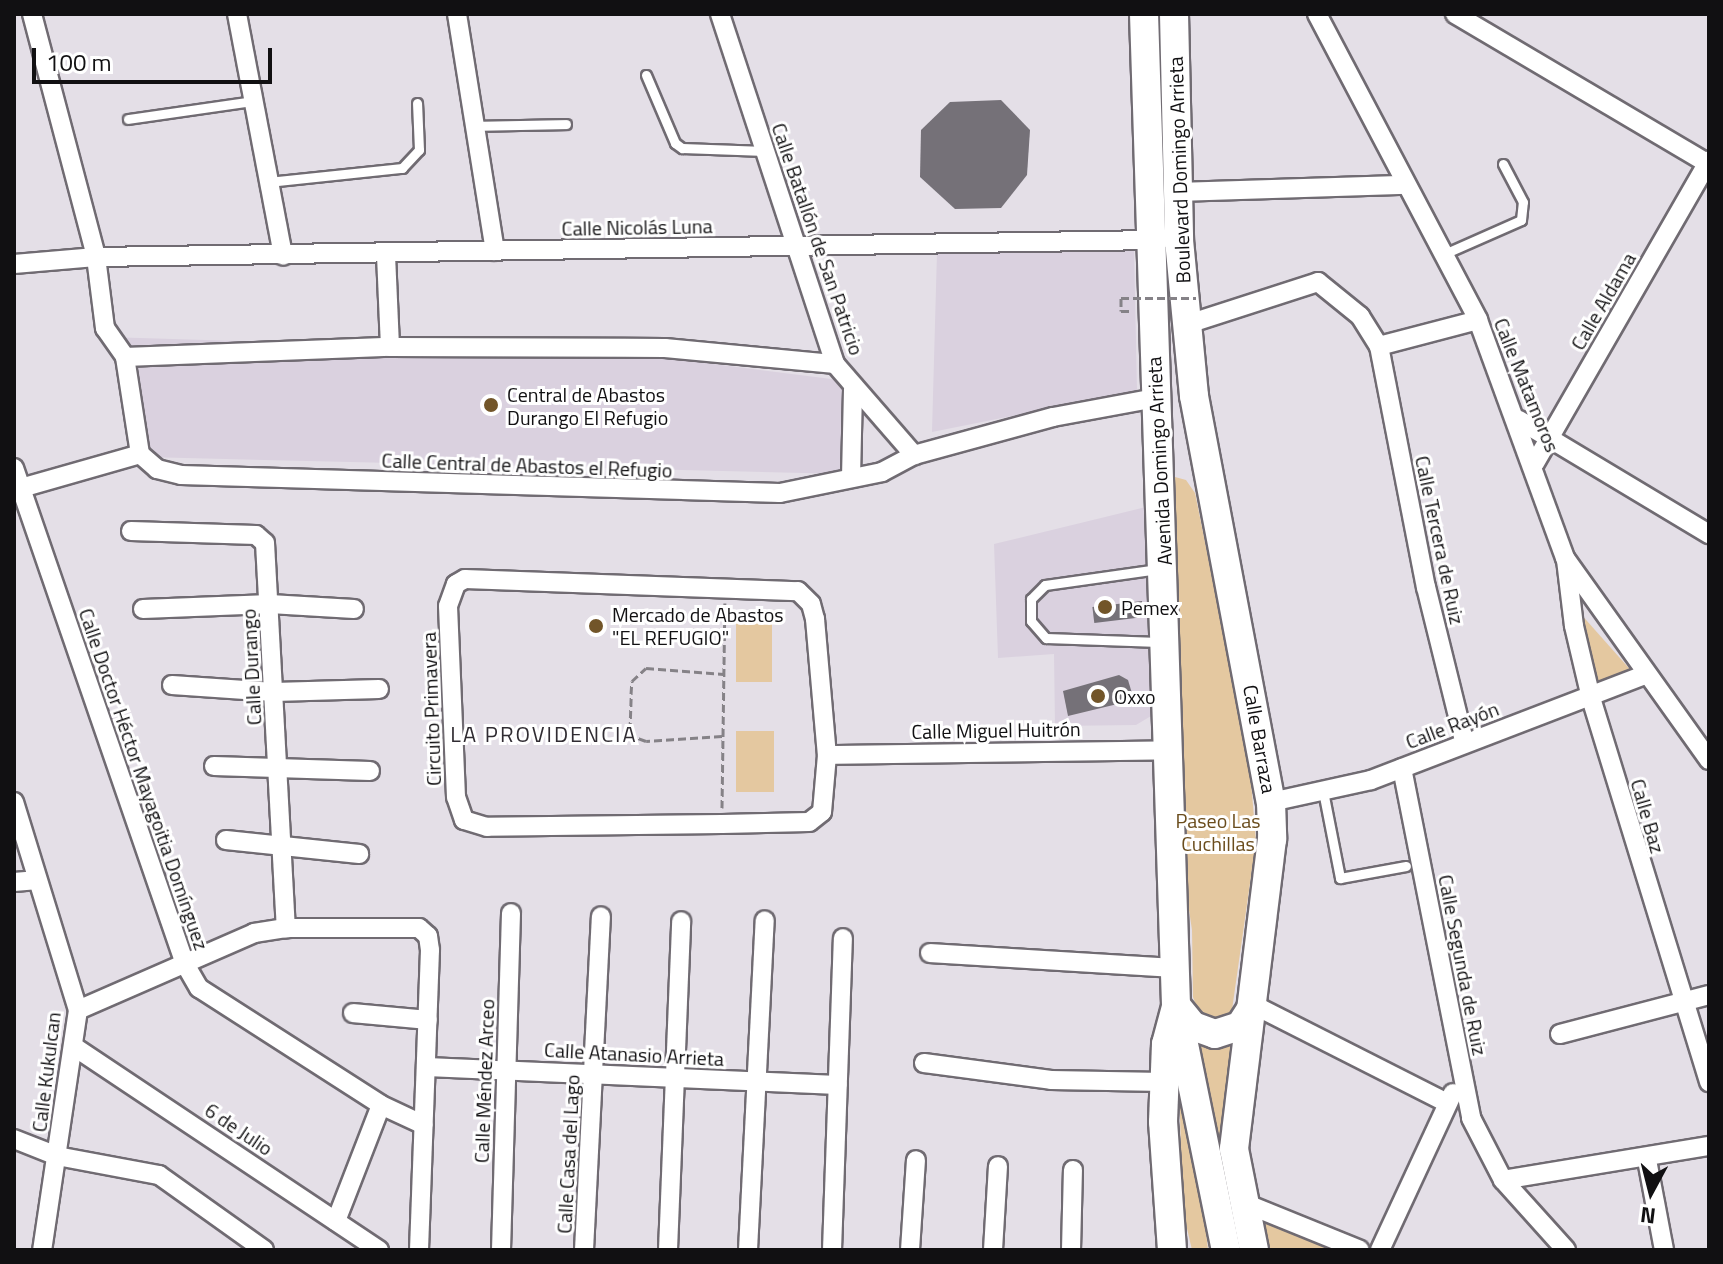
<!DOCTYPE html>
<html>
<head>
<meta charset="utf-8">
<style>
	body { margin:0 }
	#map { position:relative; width:1723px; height:1264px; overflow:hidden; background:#e4dfe7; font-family:"Titillium Web",sans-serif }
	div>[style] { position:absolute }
	.built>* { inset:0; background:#dad1df }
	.green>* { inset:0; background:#e4c8a0; transform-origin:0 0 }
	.building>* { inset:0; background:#757178; transform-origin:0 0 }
	.path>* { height:3px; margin-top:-1.5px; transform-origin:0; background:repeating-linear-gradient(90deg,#858287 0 8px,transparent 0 12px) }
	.roads { filter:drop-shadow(2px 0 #706b72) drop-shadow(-2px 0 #706b72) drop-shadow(0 2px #706b72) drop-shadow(0 -2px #706b72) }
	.service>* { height:9px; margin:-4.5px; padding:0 4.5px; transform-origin:4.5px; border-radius:4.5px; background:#fff }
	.minor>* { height:18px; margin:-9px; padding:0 9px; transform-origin:9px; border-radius:9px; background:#fff }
	.primary>* { height:28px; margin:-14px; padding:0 14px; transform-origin:14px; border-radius:14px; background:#fff }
	.path-bridge>* { height:3px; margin-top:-1.5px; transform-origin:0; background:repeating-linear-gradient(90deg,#858287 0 8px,transparent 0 12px) }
	.dots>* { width:22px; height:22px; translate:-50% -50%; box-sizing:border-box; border:4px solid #fff; border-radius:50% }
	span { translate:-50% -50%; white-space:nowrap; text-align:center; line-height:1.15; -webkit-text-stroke:6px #fff; paint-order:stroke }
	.street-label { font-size:20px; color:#111012 }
	.poi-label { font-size:20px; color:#111012 }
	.left { translate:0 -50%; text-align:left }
	.park-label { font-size:20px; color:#6a4c1c }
	.neighbourhood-label { font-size:22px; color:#302c32; letter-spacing:2px }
	.frame { position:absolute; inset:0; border:16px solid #111012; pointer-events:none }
	.north { position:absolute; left:1611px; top:1152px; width:80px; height:80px; -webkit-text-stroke:6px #fff; paint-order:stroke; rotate:187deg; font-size:22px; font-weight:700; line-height:32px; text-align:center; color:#111012 }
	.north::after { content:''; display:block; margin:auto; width:28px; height:36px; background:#111012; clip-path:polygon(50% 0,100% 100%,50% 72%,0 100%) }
	.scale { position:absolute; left:32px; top:48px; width:240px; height:36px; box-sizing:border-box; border:4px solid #111012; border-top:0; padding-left:10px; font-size:24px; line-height:28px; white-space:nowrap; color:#111012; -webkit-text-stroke:6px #fff; paint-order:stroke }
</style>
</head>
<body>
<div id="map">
	<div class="built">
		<div style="clip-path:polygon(1134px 248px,1137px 391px,932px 432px,937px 252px)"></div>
		<div style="clip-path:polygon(106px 337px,628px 353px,839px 380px,851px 392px,846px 474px,145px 457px)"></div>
		<div style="clip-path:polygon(1146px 507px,1151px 716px,1136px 725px,1055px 726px,1054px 654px,998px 658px,994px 544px)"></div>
	</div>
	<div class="green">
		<div style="clip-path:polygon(1175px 477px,1186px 480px,1195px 493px,1249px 758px,1256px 841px,1231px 1017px,1217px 1025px,1200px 1017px,1193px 997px,1192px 930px,1183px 870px)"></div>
		<div style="clip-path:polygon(1571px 603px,1635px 675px,1592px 687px)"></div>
		<div style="left:736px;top:620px;width:36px;height:62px"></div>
		<div style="left:774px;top:731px;width:61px;height:38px;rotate:90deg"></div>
		<div style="clip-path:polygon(1232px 1039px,1220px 1147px,1209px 1121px,1195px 1042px,1215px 1050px)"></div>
		<div style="clip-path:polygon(1178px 1054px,1203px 1204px,1208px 1250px,1192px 1250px,1183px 1211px)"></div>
		<div style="clip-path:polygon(1252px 1213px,1332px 1250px,1263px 1250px)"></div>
	</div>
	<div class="building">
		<div style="clip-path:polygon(1001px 100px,1030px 130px,1027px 175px,1001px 208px,955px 209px,920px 177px,921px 130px,950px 102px)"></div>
		<div style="left:1142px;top:601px;width:16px;height:50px;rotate:83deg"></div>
		<div style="clip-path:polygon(1119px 675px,1128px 680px,1134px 700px,1068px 716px,1063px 691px)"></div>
	</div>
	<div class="path">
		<div style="left:1121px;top:298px;width:13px;rotate:90deg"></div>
		<div style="left:1121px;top:311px;width:10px"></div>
		<div style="left:722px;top:736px;width:76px;rotate:176.2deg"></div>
		<div style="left:646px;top:741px;width:12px;rotate:-160deg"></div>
		<div style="left:635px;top:737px;width:9px;rotate:-126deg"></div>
		<div style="left:630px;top:730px;width:36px;rotate:-88deg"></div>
		<div style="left:631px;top:694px;width:13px;rotate:-86deg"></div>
		<div style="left:632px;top:681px;width:19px;rotate:-43deg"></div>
		<div style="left:646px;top:668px;width:78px;rotate:4.4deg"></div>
		<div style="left:722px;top:808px;width:205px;rotate:-89.2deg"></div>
	</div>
	<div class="roads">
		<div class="service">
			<div style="left:646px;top:75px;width:74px;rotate:66.9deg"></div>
			<div style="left:675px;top:143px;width:9px;rotate:36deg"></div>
			<div style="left:682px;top:148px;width:83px;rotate:2.1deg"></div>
			<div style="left:128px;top:119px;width:126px;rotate:-8.2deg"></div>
			<div style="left:474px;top:126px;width:92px;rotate:-1.2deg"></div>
			<div style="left:268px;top:182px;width:135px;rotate:-6deg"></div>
			<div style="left:402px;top:168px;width:25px;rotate:-47deg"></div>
			<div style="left:419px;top:150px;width:47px;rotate:-92.4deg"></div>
			<div style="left:1444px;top:254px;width:84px;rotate:-23.8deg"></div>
			<div style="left:1521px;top:220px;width:18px;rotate:-84deg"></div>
			<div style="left:1523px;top:202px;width:43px;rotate:-117.8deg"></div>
			<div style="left:1158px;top:569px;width:114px;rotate:171.9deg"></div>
			<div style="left:1045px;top:585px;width:20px;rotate:135deg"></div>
			<div style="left:1031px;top:599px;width:22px;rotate:90deg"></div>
			<div style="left:1031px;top:621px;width:23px;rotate:49deg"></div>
			<div style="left:1046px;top:638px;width:113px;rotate:2deg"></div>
			<div style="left:1323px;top:791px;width:89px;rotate:78.9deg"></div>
			<div style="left:1340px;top:878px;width:67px;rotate:-10.3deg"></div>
		</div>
		<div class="minor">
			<div style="left:32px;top:14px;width:251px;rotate:75.2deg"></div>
			<div style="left:96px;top:257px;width:72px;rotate:82.8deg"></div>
			<div style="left:105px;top:328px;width:35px;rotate:55deg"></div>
			<div style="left:125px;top:357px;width:98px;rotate:81.2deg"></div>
			<div style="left:237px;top:14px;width:246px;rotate:79.2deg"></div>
			<div style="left:457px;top:14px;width:240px;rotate:80.9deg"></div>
			<div style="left:720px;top:14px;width:368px;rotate:71.8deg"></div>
			<div style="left:835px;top:364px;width:121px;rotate:49deg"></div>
			<div style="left:1317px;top:14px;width:346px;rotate:62.2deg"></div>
			<div style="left:1478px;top:320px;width:253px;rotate:69.9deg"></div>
			<div style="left:1565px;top:558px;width:248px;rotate:54.5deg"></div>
			<div style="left:1455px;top:14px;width:295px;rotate:30.6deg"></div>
			<div style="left:1178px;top:192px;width:228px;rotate:-1.8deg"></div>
			<div style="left:386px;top:255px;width:92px;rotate:87.5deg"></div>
			<div style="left:14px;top:264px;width:82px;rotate:-4.9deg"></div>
			<div style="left:96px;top:257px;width:1064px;rotate:-0.92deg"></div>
			<div style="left:1185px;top:325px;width:140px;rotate:-17.9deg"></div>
			<div style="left:1318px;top:282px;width:54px;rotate:39deg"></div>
			<div style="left:1360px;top:316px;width:36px;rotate:58deg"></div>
			<div style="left:1379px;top:346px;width:246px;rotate:79deg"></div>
			<div style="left:1426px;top:587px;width:159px;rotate:76.1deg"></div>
			<div style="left:1379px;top:346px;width:102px;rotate:-14.7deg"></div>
			<div style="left:125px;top:357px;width:265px;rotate:-2.2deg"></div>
			<div style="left:390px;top:347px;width:275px;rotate:0.2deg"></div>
			<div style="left:665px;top:348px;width:171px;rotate:5.4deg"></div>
			<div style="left:1519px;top:420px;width:222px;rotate:31deg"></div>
			<div style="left:140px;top:454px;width:23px;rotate:41deg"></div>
			<div style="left:157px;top:469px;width:25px;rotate:14deg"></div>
			<div style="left:181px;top:475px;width:599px;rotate:1.72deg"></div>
			<div style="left:780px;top:493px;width:104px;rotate:-11.6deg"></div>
			<div style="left:882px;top:472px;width:36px;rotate:-28deg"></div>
			<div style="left:914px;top:455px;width:144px;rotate:-15.3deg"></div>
			<div style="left:1053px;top:417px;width:105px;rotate:-10.5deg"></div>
			<div style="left:1535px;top:463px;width:349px;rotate:-60.1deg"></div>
			<div style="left:14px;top:468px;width:525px;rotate:70.98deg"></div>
			<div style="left:185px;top:964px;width:28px;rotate:60deg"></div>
			<div style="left:199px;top:988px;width:216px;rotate:32.7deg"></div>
			<div style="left:381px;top:1105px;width:47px;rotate:24.9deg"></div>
			<div style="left:851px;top:478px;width:89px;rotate:-88.7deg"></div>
			<div style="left:14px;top:490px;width:131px;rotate:-15.9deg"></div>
			<div style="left:131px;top:531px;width:125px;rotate:1.8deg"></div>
			<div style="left:256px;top:535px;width:12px;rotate:42deg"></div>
			<div style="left:265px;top:543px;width:386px;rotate:86.9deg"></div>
			<div style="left:1566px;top:560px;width:66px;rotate:83.1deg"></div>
			<div style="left:1574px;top:626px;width:74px;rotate:76.7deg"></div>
			<div style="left:1591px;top:698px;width:402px;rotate:72.9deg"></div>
			<div style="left:465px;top:579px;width:333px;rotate:2.1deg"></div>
			<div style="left:798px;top:591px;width:18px;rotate:45deg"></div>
			<div style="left:811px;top:604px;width:16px;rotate:75deg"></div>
			<div style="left:815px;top:619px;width:137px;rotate:85deg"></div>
			<div style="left:827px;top:755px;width:57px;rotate:95deg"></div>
			<div style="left:822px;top:812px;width:16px;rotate:142deg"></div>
			<div style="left:809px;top:822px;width:87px;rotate:178.7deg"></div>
			<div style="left:722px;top:824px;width:235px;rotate:179.3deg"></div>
			<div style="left:487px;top:827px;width:24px;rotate:-163deg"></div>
			<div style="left:464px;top:820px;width:24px;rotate:-109deg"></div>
			<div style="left:456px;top:797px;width:191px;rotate:-92.4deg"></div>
			<div style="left:448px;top:606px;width:23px;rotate:-70deg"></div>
			<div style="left:456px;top:584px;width:10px;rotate:-29deg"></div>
			<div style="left:143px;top:609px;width:127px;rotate:-2.3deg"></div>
			<div style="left:270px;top:604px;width:84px;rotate:3.4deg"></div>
			<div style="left:172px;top:685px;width:102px;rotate:3.9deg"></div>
			<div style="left:274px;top:692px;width:105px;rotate:-1.6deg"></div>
			<div style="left:827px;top:755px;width:339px;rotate:-0.8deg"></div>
			<div style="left:214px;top:766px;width:156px;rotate:1.8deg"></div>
			<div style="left:1402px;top:768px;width:357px;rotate:78.8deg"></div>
			<div style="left:1471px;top:1118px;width:70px;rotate:62.7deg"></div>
			<div style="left:1503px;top:1180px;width:94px;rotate:48deg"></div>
			<div style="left:14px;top:802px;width:218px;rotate:72.9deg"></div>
			<div style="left:78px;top:1010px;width:243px;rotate:98.5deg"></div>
			<div style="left:1271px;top:802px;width:102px;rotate:-12.4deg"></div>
			<div style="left:1371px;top:780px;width:293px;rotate:-21deg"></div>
			<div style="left:226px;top:840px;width:134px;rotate:6deg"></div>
			<div style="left:14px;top:882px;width:21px;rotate:-5deg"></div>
			<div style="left:930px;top:953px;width:244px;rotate:3.5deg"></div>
			<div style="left:1254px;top:1005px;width:216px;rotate:26.9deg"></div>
			<div style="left:78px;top:1010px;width:192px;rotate:-23.6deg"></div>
			<div style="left:254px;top:933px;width:32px;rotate:-9deg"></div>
			<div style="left:286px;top:928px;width:133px"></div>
			<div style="left:419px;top:928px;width:12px;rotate:42deg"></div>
			<div style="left:428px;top:936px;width:14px;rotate:82deg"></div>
			<div style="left:430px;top:950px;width:300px;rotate:92.1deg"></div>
			<div style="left:353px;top:1013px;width:75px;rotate:5.3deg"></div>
			<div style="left:1560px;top:1034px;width:154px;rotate:-14.7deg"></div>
			<div style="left:73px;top:1046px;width:368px;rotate:33.7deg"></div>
			<div style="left:924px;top:1063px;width:128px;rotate:7.6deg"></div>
			<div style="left:1051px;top:1080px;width:113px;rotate:1deg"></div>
			<div style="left:427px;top:1067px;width:411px;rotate:2.5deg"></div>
			<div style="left:14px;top:1139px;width:46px;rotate:21.6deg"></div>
			<div style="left:57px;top:1156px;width:104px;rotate:10.6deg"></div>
			<div style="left:159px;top:1175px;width:129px;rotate:35.5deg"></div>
			<div style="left:1647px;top:1160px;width:92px;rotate:79.3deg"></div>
			<div style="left:1503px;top:1180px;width:209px;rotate:-9.4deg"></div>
			<div style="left:1242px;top:1202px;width:127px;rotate:22.1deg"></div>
			<div style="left:336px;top:1221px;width:124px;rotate:-68.8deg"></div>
			<div style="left:501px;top:1250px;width:337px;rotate:-88.3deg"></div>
			<div style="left:584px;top:1250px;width:334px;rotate:-87.1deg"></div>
			<div style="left:668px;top:1250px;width:329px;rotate:-87.7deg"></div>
			<div style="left:748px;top:1250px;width:330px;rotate:-87.1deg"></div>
			<div style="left:832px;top:1250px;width:312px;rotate:-88deg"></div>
			<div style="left:910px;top:1250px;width:90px;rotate:-86.2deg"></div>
			<div style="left:993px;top:1250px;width:84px;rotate:-86.6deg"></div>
			<div style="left:1071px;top:1250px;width:80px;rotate:-88.6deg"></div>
			<div style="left:1380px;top:1250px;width:173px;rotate:-65.1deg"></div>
		</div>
		<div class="primary">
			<div style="left:1144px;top:14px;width:992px;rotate:88.15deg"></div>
			<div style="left:1176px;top:1005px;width:250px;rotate:78.5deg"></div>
			<div style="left:1174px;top:14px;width:226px;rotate:88.7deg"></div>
			<div style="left:1179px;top:240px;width:157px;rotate:84.5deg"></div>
			<div style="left:1194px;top:396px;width:413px;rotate:79.3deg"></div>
			<div style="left:1271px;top:802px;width:37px;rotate:88deg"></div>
			<div style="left:1272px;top:839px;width:312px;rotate:97deg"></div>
			<div style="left:1234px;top:1149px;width:103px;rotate:78.8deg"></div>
			<div style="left:1179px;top:1009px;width:22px;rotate:51deg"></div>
			<div style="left:1193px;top:1026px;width:23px;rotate:20deg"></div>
			<div style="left:1215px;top:1034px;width:26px;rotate:-18deg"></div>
			<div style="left:1240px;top:1026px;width:24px;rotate:-57deg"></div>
			<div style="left:1172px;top:1250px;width:128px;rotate:-94deg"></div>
			<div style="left:1163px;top:1122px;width:78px;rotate:-87.8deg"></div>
			<div style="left:1166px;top:1044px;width:39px;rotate:-75deg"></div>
		</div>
	</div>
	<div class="path-bridge">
		<div style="left:1121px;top:298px;width:75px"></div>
	</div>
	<div class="dots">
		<div style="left:491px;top:405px;background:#725529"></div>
		<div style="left:1105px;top:607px;background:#725529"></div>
		<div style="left:596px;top:626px;background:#725529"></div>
		<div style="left:1098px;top:696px;background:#725529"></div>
	</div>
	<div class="street-label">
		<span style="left:1179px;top:170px;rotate:-92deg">Boulevard Domingo Arrieta</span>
		<span style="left:637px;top:227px;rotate:-1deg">Calle Nicolás Luna</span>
		<span style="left:818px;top:239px;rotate:71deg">Calle Batallón de San Patricio</span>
		<span style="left:1603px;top:301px;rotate:-60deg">Calle Aldama</span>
		<span style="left:1527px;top:385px;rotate:68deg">Calle Matamoros</span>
		<span style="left:1159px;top:461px;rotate:-93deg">Avenida Domingo Arrieta</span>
		<span style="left:527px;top:465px;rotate:2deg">Calle Central de Abastos el Refugio</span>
		<span style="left:1440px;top:540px;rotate:78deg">Calle Tercera de Ruiz</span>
		<span style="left:251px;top:667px;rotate:-93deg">Calle Durango</span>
		<span style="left:431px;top:709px;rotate:-92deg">Circuito Primavera</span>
		<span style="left:1452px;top:725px;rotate:-21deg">Calle Rayón</span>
		<span style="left:996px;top:730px;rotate:-1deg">Calle Miguel Huitrón</span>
		<span style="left:1260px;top:739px;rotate:80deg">Calle Barraza</span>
		<span style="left:144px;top:779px;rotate:71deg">Calle Doctor Héctor Mayagoitia Domínguez</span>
		<span style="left:1648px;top:816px;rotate:74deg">Calle Baz</span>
		<span style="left:1463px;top:965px;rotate:79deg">Calle Segunda de Ruiz</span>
		<span style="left:634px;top:1054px;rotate:3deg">Calle Atanasio Arrieta</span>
		<span style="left:46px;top:1072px;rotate:-83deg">Calle Kukulcan</span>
		<span style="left:484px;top:1081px;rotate:-88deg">Calle Méndez Arceo</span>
		<span style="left:239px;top:1129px;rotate:34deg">6 de Julio</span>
		<span style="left:568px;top:1154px;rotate:-87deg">Calle Casa del Lago</span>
	</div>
	<div class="poi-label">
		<span class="left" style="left:507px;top:406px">Central de Abastos<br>Durango El Refugio</span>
		<span class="left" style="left:1121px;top:607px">Pemex</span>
		<span class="left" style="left:612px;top:626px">Mercado de Abastos<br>"EL REFUGIO"</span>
		<span class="left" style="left:1114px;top:696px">Oxxo</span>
	</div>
	<div class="park-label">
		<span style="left:1218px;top:832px">Paseo Las<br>Cuchillas</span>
	</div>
	<div class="neighbourhood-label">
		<span style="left:544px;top:735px">LA PROVIDENCIA</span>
	</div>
	<div class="frame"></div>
	<div class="north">N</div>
	<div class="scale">100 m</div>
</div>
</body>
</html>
